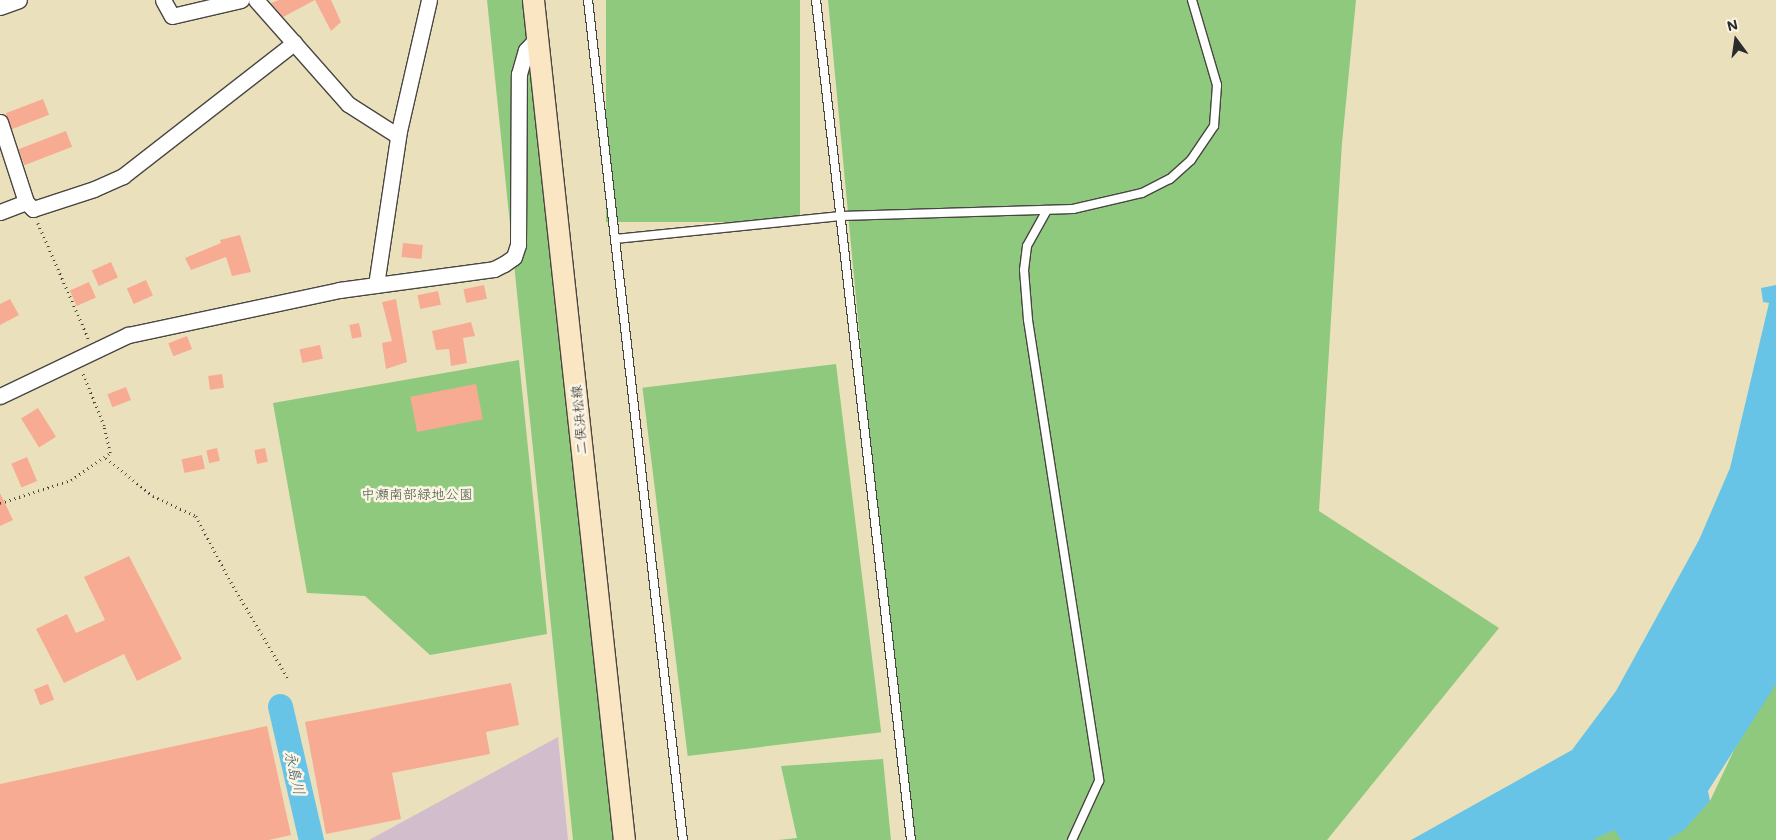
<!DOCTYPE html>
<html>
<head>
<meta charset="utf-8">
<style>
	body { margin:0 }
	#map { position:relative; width:1776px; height:840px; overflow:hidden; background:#ebe0bc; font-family:Mali,"Klee One",sans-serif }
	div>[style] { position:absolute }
	.industrial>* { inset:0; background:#d1bdcb }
	.green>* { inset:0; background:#8fc97d; transform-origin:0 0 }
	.water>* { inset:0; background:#68c4e6 }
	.river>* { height:25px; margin:-12.5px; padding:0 12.5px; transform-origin:12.5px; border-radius:12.5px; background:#68c4e6 }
	.building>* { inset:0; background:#f8ab93; transform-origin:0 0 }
	.path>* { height:2.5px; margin-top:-1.25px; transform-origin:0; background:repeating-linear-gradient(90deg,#484641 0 1px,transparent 0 5px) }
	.roads { filter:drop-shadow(1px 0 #484641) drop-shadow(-1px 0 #484641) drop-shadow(0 1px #484641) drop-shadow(0 -1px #484641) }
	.service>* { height:8px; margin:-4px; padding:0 4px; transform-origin:4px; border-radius:4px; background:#fff }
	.minor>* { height:15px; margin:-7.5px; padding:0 7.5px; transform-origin:7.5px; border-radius:7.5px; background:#fff }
	.secondary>* { height:21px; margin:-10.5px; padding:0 10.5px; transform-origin:10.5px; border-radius:10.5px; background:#fbe6c4 }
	span { translate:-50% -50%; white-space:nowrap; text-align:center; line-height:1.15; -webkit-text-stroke:5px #fcf5e5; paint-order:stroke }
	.street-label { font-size:14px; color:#2b2b2b }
	.park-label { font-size:14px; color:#495a44 }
	.water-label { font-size:15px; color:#3d5963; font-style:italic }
	.north { position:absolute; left:1711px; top:15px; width:50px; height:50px; -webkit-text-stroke:4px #fcf5e5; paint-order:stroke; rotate:346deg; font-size:14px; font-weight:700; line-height:20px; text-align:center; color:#2b2b2b }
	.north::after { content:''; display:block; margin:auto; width:18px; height:22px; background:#2b2b2b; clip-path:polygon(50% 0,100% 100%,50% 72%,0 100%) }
</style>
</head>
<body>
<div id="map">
	<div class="industrial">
		<div style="clip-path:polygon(558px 737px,568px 840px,369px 840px)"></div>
	</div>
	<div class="green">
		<div style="clip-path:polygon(487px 0,525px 0,555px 307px,616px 840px,573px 840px)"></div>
		<div style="left:606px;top:0;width:194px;height:222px"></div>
		<div style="clip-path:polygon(828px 0,1356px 0,1342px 143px,1319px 511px,1499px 628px,1327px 840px,914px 840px,887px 628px)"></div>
		<div style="clip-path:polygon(519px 360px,547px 634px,430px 655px,365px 596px,307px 593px,273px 403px)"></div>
		<div style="left:836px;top:364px;width:371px;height:195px;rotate:83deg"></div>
		<div style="clip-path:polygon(1776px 661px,1776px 840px,1530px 840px,1710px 801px)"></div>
		<div style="clip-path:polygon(883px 759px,891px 840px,778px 840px,797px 838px,781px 766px)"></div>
	</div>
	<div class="water">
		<div style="clip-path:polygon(1776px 285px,1776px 684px,1708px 791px,1710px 801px,1684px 830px,1667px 840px,1622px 840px,1614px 830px,1592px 840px,1411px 840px,1572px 750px,1616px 691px,1699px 540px,1730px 468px,1769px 303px,1763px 302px,1761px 288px)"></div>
	</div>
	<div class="river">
		<div style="left:280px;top:706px;width:138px;rotate:77deg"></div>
	</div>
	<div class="building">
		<div style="clip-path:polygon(279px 0,331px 0,341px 22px,331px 31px,315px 0,283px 17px,271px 3px)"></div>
		<div style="left:43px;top:99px;width:17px;height:40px;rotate:69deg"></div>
		<div style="left:66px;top:131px;width:17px;height:51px;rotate:69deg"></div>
		<div style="clip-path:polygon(240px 235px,251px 272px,232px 276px,226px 257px,191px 270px,185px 258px,221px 243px,220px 240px)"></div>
		<div style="left:403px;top:243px;width:20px;height:14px;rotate:6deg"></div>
		<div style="left:111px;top:262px;width:17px;height:21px;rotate:66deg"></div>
		<div style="left:146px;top:280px;width:17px;height:21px;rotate:66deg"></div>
		<div style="left:89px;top:282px;width:17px;height:21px;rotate:66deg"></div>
		<div style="left:484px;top:285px;width:14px;height:21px;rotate:78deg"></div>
		<div style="left:438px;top:291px;width:14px;height:21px;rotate:78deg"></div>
		<div style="clip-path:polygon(10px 299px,19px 315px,0 325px,0 304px)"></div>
		<div style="clip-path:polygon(396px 299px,407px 362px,386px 369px,382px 343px,392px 341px,382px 302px)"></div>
		<div style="clip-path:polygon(471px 322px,475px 336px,463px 338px,467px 363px,451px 366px,449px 349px,436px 350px,432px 331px)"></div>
		<div style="left:359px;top:323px;width:14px;height:10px;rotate:78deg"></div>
		<div style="left:187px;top:336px;width:14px;height:20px;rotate:69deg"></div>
		<div style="left:320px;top:345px;width:14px;height:21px;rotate:78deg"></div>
		<div style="left:222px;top:374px;width:14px;height:14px;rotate:82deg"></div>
		<div style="left:476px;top:384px;width:36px;height:67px;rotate:79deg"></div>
		<div style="left:126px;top:387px;width:14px;height:20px;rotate:69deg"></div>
		<div style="left:38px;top:408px;width:34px;height:20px;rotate:58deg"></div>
		<div style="left:217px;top:448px;width:13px;height:11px;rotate:77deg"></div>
		<div style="left:265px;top:448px;width:14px;height:11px;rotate:78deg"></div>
		<div style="left:202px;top:455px;width:14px;height:21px;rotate:78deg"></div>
		<div style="left:27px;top:457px;width:26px;height:17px;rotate:67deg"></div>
		<div style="clip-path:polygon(0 493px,13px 520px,0 526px)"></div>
		<div style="clip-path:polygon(129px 556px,182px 659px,137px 681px,124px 654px,64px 683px,36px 629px,67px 614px,76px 633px,105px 620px,84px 577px)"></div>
		<div style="clip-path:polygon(511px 683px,519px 725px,486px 732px,490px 754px,392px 773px,401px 819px,326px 834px,305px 722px)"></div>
		<div style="left:48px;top:684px;width:17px;height:15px;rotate:69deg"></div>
		<div style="clip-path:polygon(267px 726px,291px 835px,269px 840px,0 840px,0 784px)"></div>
	</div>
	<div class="path">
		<div style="left:38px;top:223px;width:128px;rotate:66.4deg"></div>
		<div style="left:106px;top:458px;width:60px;rotate:39deg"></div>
		<div style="left:153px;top:496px;width:47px;rotate:24.9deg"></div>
		<div style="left:196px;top:516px;width:75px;rotate:62.1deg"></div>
		<div style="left:231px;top:582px;width:114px;rotate:59.4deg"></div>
		<div style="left:0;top:503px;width:75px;rotate:-17.9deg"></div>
		<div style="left:71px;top:480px;width:47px;rotate:-34.7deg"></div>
		<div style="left:110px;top:453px;width:28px;rotate:-103deg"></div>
		<div style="left:104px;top:426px;width:58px;rotate:-112.2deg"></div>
	</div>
	<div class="roads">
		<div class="service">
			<div style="left:588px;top:0;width:845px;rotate:83.55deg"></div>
			<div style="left:816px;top:0;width:845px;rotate:83.55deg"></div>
			<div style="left:1047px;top:210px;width:41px;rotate:119.1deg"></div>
			<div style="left:1027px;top:246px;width:24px;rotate:97deg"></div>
			<div style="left:1024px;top:270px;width:50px;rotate:85.4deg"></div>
			<div style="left:1028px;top:320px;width:466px;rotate:81.2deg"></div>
			<div style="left:1099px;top:781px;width:65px;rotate:114.6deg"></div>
			<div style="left:615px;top:239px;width:227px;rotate:-5.8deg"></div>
			<div style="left:841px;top:216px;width:232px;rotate:-1.7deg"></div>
			<div style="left:1073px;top:209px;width:71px;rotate:-13.1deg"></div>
			<div style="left:1142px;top:193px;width:31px;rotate:-27deg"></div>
			<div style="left:1170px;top:179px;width:28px;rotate:-42deg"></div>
			<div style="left:1191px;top:160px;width:41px;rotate:-55.9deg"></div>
			<div style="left:1214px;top:126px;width:41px;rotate:-85.8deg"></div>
			<div style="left:1217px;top:85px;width:89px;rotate:-106.4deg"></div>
		</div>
		<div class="minor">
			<div style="left:163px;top:0;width:18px;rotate:61deg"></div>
			<div style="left:172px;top:16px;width:71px;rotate:-13.1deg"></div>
			<div style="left:256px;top:0;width:139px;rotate:48.5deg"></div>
			<div style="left:348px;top:104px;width:59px;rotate:32.6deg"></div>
			<div style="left:0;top:7px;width:20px;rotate:-20deg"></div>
			<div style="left:0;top:122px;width:84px;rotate:72deg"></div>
			<div style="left:0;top:212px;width:28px;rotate:-21deg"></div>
			<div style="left:26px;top:202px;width:10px;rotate:45deg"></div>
			<div style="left:33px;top:209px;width:64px;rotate:-18.2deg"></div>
			<div style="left:94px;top:189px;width:32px;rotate:-24deg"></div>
			<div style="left:123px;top:176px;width:217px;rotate:-37.9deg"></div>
			<div style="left:376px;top:285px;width:156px;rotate:-81.5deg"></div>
			<div style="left:399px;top:131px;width:134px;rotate:-77.1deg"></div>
			<div style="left:0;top:396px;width:142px;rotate:-25.5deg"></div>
			<div style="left:128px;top:335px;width:216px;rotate:-12deg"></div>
			<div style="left:339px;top:290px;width:156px;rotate:-7.7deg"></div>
			<div style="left:494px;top:269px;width:11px;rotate:-27deg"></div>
			<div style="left:504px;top:264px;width:12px;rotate:-35deg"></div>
			<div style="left:514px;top:257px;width:13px;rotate:-72deg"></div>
			<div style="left:518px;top:245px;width:171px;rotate:-89.7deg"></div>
			<div style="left:519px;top:74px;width:25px;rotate:-74deg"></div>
			<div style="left:526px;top:50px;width:16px;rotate:-47deg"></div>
		</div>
		<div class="secondary">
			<div style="left:533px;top:0;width:845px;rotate:83.82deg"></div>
		</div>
	</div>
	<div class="street-label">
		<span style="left:579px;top:420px;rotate:-95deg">二俣浜松線</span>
	</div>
	<div class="park-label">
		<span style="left:417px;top:494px">中瀬南部緑地公園</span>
	</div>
	<div class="water-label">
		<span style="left:295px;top:773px;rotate:77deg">永島川</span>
	</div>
	<div class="north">N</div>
</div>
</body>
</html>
